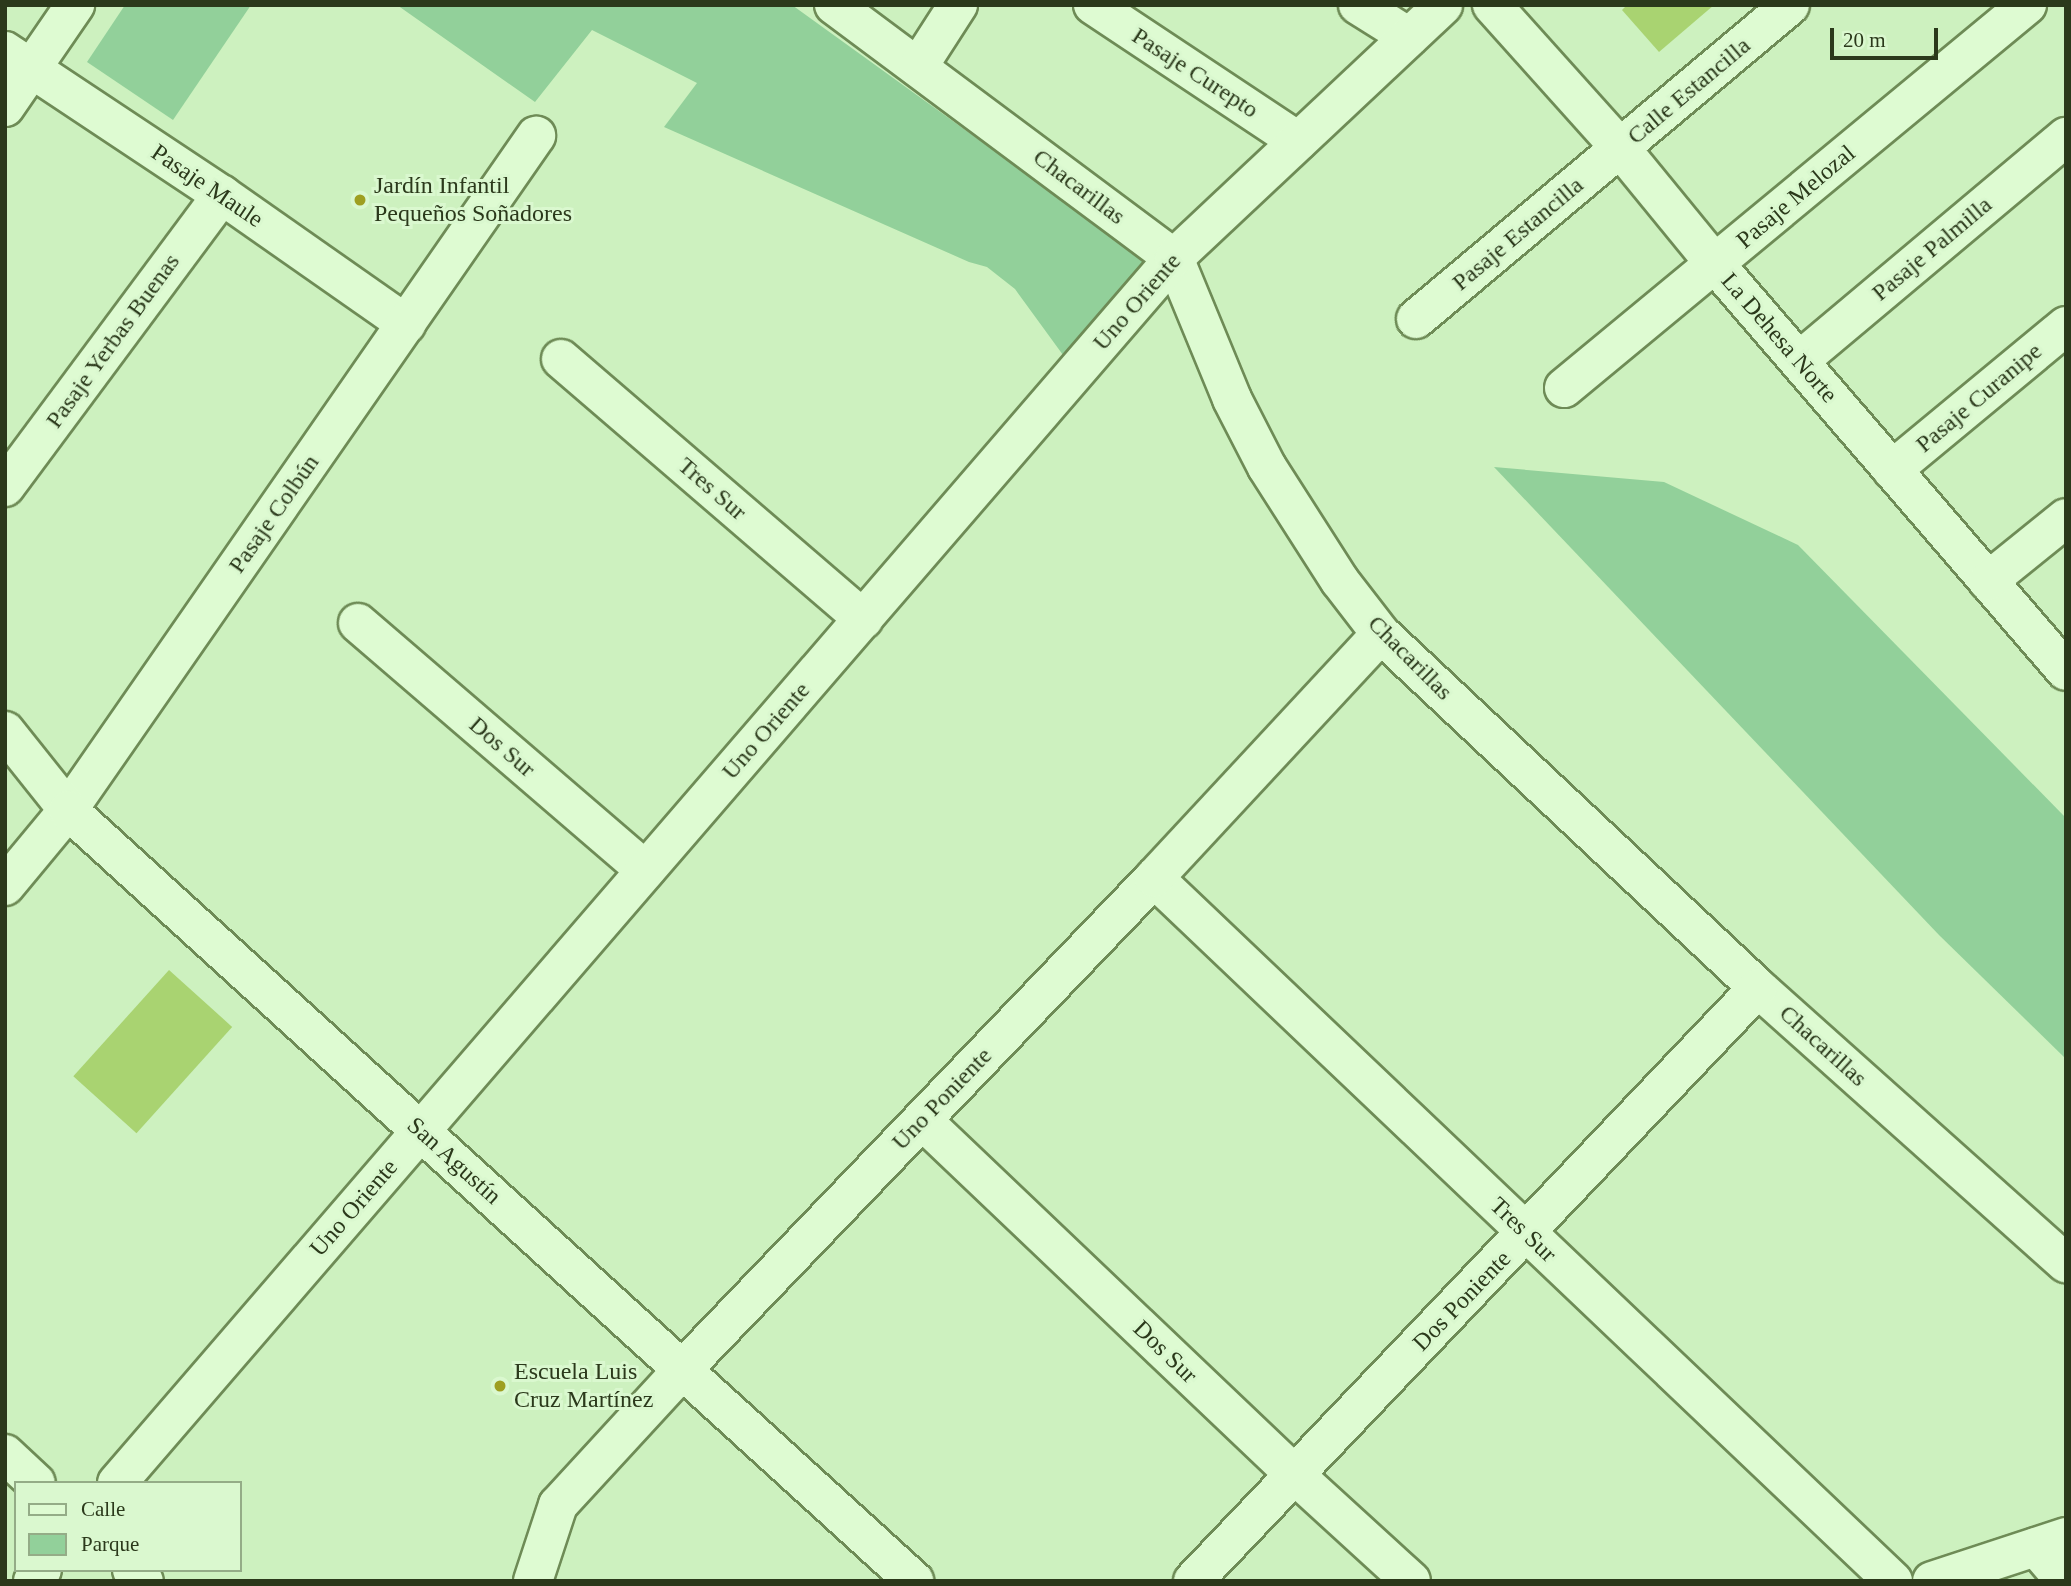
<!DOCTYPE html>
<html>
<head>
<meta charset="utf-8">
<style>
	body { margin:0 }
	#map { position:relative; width:2071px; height:1586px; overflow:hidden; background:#cdf1bf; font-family:"Times New Roman",serif }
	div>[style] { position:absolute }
	.green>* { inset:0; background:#92d09a }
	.building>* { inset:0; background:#a9d371; transform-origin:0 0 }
	.roads { filter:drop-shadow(2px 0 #6e8b56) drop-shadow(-2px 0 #6e8b56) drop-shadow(0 2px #6e8b56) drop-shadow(0 -2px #6e8b56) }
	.minor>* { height:38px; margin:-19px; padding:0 19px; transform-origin:19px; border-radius:19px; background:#defbd2 }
	.tertiary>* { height:38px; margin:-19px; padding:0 19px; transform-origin:19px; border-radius:19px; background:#defbd2 }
	.dots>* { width:19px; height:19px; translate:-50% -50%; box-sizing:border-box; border:4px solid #daf8cf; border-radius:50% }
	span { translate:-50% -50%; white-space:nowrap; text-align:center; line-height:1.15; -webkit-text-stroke:6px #daf8cf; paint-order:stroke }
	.street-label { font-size:24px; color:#2b391b }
	.poi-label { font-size:24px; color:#2b391b }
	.left { translate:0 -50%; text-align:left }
	.frame { position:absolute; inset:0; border:7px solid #2b391b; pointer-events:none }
	.legend { position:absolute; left:14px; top:1481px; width:228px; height:91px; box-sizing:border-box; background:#daf8cf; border:2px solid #94ac87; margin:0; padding:9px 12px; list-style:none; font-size:21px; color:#2b391b }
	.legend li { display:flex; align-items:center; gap:14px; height:35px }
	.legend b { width:35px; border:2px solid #94ac87 }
	.scale { position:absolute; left:1830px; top:28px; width:108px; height:32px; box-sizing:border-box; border:4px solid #2b391b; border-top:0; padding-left:9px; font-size:21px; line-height:24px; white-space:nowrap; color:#2b391b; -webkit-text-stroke:5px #daf8cf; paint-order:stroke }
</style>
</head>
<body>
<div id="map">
	<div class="green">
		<div style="clip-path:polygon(125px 5px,251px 5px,173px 120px,87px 62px)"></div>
		<div style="clip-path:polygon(397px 5px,792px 5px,1147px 261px,1063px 355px,1015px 289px,987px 267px,969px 262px,664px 127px,697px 83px,592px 30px,535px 102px)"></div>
		<div style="clip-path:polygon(1494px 467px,1664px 482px,1798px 545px,2066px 818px,2066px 1059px,1939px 935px)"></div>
	</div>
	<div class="building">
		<div style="clip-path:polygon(1627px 5px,1714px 5px,1659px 52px,1622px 10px)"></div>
		<div style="left:169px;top:970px;width:85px;height:143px;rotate:42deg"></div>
	</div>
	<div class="roads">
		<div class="minor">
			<div style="left:834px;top:5px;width:424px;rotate:36.7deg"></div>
			<div style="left:1174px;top:258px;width:152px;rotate:67.6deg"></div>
			<div style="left:1232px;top:399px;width:76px;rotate:62.8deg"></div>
			<div style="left:1267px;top:467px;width:135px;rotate:57.4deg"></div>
			<div style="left:1340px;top:581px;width:67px;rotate:52.3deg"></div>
			<div style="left:1381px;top:634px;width:517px;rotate:43.2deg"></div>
			<div style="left:1758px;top:988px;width:413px;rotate:41.8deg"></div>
			<div style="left:1093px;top:5px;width:246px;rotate:33.6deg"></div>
			<div style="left:1358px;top:5px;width:60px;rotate:32.1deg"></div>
			<div style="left:1492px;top:5px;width:193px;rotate:48.1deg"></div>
			<div style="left:1621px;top:149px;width:149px;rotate:50.7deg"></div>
			<div style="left:1715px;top:264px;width:537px;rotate:49.23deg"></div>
			<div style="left:5px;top:51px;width:260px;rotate:33.6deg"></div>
			<div style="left:222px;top:195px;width:225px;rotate:35deg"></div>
			<div style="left:918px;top:67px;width:74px;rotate:-57.2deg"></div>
			<div style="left:5px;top:107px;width:124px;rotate:-55.5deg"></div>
			<div style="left:1416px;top:319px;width:488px;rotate:-40deg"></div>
			<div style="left:561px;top:359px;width:399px;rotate:40.7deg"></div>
			<div style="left:1799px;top:361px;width:349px;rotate:-40deg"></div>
			<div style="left:1564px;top:388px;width:601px;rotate:-39.6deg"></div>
			<div style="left:1892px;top:470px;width:226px;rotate:-39.6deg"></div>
			<div style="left:5px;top:487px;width:364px;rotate:-53.4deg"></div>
			<div style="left:1988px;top:581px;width:100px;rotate:-38.9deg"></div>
			<div style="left:358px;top:623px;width:379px;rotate:40.7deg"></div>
			<div style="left:1154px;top:878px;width:1020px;rotate:43.57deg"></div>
			<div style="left:5px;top:886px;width:99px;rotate:-50.3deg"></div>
			<div style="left:68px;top:810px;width:821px;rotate:-55.23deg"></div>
			<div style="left:922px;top:1120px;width:515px;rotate:43.58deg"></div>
			<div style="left:1295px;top:1475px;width:157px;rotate:42.4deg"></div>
			<div style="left:5px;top:1454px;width:42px;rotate:43.1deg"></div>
			<div style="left:117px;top:1483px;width:1618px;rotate:-49.21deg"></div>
			<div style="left:1174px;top:258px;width:369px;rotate:-43.2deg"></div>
			<div style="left:2036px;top:1547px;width:45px;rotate:49.5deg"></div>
			<div style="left:132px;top:1570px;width:16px;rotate:43deg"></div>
			<div style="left:33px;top:1581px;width:14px;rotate:-51deg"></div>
			<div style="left:533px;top:1581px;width:80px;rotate:-71.8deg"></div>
			<div style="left:558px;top:1505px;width:183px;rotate:-47.4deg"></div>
			<div style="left:682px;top:1370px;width:682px;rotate:-46.19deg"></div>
			<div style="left:1154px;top:878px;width:333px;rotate:-47.1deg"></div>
			<div style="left:1193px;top:1581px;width:819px;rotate:-46.39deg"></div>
			<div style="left:1932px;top:1581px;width:141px;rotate:-18.2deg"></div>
		</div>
		<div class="tertiary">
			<div style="left:5px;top:731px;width:101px;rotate:51.4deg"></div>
			<div style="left:68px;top:810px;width:1145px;rotate:42.34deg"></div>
		</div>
	</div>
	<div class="dots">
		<div style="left:360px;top:200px;background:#9e9f21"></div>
		<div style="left:500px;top:1386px;background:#9e9f21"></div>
	</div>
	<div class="street-label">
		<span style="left:1195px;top:73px;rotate:33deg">Pasaje Curepto</span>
		<span style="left:1689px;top:91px;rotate:-40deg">Calle Estancilla</span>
		<span style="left:207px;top:186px;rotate:34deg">Pasaje Maule</span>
		<span style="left:1079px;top:187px;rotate:37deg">Chacarillas</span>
		<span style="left:1796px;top:197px;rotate:-40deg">Pasaje Melozal</span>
		<span style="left:1518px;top:234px;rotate:-40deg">Pasaje Estancilla</span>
		<span style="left:1932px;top:249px;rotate:-40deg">Pasaje Palmilla</span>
		<span style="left:1137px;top:302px;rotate:-49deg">Uno Oriente</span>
		<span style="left:1779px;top:338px;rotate:49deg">La Dehesa Norte</span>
		<span style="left:113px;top:341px;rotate:-54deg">Pasaje Yerbas Buenas</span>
		<span style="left:1979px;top:398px;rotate:-40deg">Pasaje Curanipe</span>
		<span style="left:712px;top:489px;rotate:41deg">Tres Sur</span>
		<span style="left:274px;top:514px;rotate:-55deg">Pasaje Colbún</span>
		<span style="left:1410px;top:658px;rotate:45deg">Chacarillas</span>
		<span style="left:766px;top:731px;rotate:-49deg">Uno Oriente</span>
		<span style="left:502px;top:747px;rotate:41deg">Dos Sur</span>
		<span style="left:1823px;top:1046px;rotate:42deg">Chacarillas</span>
		<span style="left:942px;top:1099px;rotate:-46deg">Uno Poniente</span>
		<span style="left:454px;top:1161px;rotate:42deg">San Agustín</span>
		<span style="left:354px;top:1208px;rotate:-49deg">Uno Oriente</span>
		<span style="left:1523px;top:1230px;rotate:44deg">Tres Sur</span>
		<span style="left:1462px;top:1301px;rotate:-46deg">Dos Poniente</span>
		<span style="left:1165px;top:1352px;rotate:44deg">Dos Sur</span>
	</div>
	<div class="poi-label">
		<span class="left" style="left:374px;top:200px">Jardín Infantil<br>Pequeños Soñadores</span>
		<span class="left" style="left:514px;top:1386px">Escuela Luis<br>Cruz Martínez</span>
	</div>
	<div class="frame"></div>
	<ul class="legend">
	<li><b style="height:9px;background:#defbd2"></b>Calle</li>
	<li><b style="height:19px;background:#92d09a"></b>Parque</li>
	</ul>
	<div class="scale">20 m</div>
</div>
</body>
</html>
